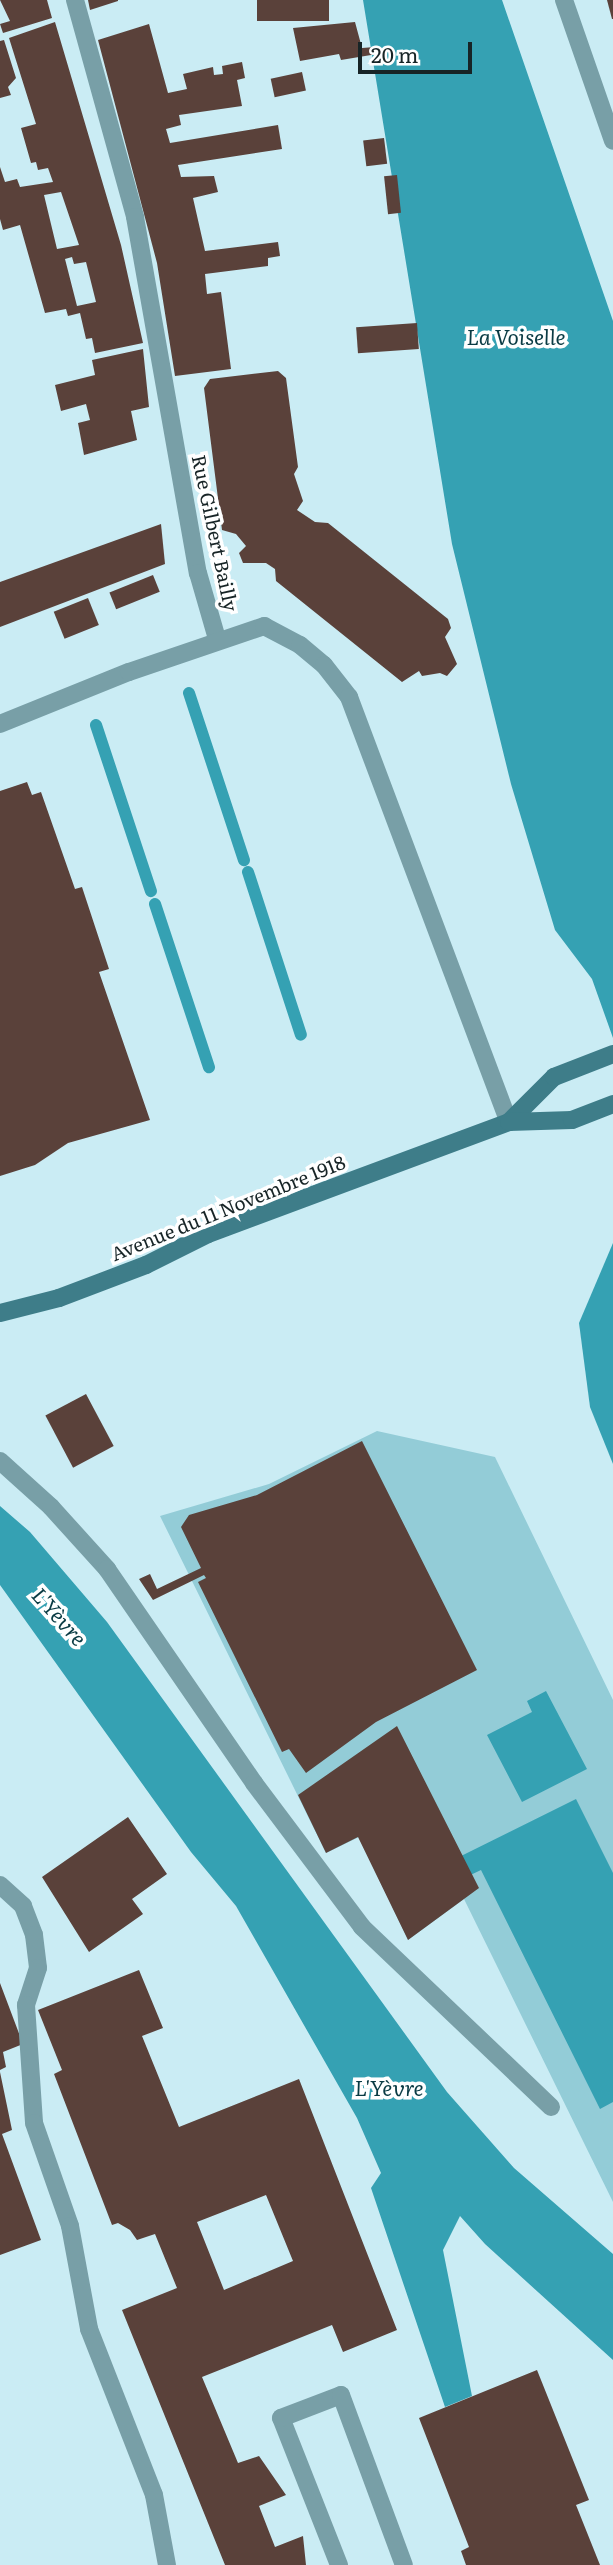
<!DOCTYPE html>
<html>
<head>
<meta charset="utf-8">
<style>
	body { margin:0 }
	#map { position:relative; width:613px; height:2565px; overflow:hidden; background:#caecf4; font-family:Literata,serif }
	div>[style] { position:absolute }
	.green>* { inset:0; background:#93ccd7 }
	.water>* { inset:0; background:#35a1b3 }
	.stream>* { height:12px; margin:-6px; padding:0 6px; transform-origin:6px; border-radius:6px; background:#35a1b3 }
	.building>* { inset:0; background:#5a413a; transform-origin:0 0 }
	.lane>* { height:18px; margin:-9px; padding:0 9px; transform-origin:9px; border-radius:9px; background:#789fa7 }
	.street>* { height:18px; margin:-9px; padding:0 9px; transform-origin:9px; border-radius:9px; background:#789fa7 }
	.secondary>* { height:18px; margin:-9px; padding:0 9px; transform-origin:9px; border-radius:9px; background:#3e7d89 }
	span { translate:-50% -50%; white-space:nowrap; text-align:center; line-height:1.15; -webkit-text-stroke:7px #fff; paint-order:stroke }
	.street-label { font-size:19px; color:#172426 }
	.water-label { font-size:21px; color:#0a3b44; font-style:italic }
	.scale { position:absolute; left:358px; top:42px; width:114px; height:32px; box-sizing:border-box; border:4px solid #172426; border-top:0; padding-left:9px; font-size:21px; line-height:24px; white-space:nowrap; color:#172426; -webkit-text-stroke:5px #fff; paint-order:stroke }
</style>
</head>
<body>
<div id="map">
	<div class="green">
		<div style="clip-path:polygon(377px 1431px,495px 1457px,613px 1700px,613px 2202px,464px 1899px,408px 1940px,359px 1837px,326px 1853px,160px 1516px,269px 1484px)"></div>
	</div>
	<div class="water">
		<div style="clip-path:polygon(363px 0,502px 0,613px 321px,613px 1038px,592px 979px,555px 930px,511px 784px,452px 544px)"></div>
		<div style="clip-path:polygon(613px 1243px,613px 1464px,590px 1407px,579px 1323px)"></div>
		<div style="clip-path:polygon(0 1506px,30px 1532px,107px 1622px,447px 2092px,514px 2168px,613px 2254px,613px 2360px,485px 2244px,460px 2216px,443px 2250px,472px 2396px,445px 2407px,371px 2188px,381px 2173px,357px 2118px,236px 1906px,191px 1852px,0 1585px)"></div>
		<div style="clip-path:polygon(546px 1691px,587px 1769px,522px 1802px,487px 1735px,532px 1712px,527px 1701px)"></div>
		<div style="clip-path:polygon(576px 1799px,613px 1873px,613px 2102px,600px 2109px,481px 1870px,462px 1879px,453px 1860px)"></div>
	</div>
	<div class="stream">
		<div style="left:189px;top:693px;width:176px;rotate:71.8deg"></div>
		<div style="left:96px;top:725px;width:175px;rotate:71.7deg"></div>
		<div style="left:248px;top:872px;width:171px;rotate:72deg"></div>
		<div style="left:155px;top:904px;width:172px;rotate:71.7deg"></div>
	</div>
	<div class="building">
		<div style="clip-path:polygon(0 0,47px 0,52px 18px,3px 33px,0 24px,10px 21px)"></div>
		<div style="clip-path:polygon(88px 0,118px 0,118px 1px,90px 10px)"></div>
		<div style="left:257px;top:0;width:72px;height:21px"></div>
		<div style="clip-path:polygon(607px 0,613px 0,613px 19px,612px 19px)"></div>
		<div style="clip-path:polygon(evenodd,55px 22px,121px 245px,143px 343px,95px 353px,92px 338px,86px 339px,80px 313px,68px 316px,66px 309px,45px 313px,20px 225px,3px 230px,0 219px,0 167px,5px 182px,17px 179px,20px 187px,53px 182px,48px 168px,38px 170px,36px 162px,31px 163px,21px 128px,36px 124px,9px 38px,55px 22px,61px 192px,79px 245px,57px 249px,44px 195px,61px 192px,55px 22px,72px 257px,74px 264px,86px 262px,96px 302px,77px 306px,65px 259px,72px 257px)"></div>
		<div style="clip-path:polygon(355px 22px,362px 48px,375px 47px,377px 54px,341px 60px,339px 54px,300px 61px,293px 28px)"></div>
		<div style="clip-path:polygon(149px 24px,168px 93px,187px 89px,183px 74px,213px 67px,214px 75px,223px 74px,222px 66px,242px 62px,245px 78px,237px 80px,242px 106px,179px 115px,181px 125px,166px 129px,170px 143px,278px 125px,282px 149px,178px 165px,181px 177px,214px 176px,218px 192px,193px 198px,205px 251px,278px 242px,280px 256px,268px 258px,268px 266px,205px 274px,207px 294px,221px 292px,231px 369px,175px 376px,157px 263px,98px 40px)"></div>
		<div style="clip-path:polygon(4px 40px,16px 78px,8px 87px,11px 95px,0 98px,0 41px)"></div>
		<div style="left:302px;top:72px;width:19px;height:32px;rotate:78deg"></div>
		<div style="left:384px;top:138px;width:26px;height:21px;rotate:83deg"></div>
		<div style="left:397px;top:175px;width:38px;height:13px;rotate:84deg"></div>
		<div style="left:417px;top:323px;width:26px;height:61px;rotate:86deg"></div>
		<div style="clip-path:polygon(143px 349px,149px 407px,131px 411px,137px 440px,84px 455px,78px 423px,90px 420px,86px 404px,61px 411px,55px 385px,95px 375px,92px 360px)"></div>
		<div style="clip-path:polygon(278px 371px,286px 378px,298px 467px,294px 474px,303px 501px,297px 510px,315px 522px,328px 523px,448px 619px,451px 628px,445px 637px,457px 664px,447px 676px,440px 673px,422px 676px,419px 671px,402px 682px,276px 581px,275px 569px,266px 563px,243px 563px,239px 553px,246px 546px,236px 534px,222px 530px,204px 388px,210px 379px)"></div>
		<div style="clip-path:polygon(161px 524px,165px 564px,0 627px,0 582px)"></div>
		<div style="left:153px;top:575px;width:18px;height:47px;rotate:68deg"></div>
		<div style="left:88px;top:598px;width:29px;height:37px;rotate:68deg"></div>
		<div style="clip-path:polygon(27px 782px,32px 795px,41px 792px,75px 889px,82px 887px,109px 969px,99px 972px,150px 1120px,68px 1143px,35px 1165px,0 1176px,0 791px)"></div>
		<div style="left:86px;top:1394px;width:59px;height:46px;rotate:62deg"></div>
		<div style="clip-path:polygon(362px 1441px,477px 1670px,376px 1722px,306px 1773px,289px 1749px,282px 1752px,198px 1582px,206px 1578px,204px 1575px,153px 1600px,139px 1579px,150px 1574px,157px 1589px,201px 1568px,181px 1527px,189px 1515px,257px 1495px)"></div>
		<div style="clip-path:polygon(397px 1726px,479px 1888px,408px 1940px,358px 1837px,326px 1853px,298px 1795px)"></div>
		<div style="clip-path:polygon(128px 1817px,167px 1874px,132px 1899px,143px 1914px,89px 1952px,42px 1877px)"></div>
		<div style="clip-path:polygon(evenodd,139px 1970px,163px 2028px,142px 2036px,179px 2127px,299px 2079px,397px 2330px,343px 2352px,332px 2325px,202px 2377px,238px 2463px,259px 2456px,286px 2495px,259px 2506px,275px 2547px,303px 2536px,306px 2565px,225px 2565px,122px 2310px,177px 2288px,155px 2234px,137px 2240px,130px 2230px,118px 2223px,112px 2225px,54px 2074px,62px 2070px,38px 2010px,139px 1970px,266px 2195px,293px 2261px,224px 2290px,197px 2222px,266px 2195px)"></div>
		<div style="clip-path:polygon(0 1983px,23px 2044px,3px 2052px,6px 2067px,0 2070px)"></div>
		<div style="clip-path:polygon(0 2072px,12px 2130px,2px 2134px,41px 2240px,0 2255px)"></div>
		<div style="clip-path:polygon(537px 2370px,589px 2500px,576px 2505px,600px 2565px,466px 2565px,461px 2551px,469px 2547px,419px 2418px)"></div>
	</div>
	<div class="lane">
		<div style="left:0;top:1461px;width:69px;rotate:42deg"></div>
		<div style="left:51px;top:1507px;width:84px;rotate:47.9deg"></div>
		<div style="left:107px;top:1569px;width:260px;rotate:55.5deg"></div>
		<div style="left:254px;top:1783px;width:180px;rotate:53.1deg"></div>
		<div style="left:362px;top:1927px;width:261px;rotate:43.6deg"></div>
		<div style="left:0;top:1885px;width:31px;rotate:42deg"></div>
		<div style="left:23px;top:1906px;width:31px;rotate:69deg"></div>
		<div style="left:34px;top:1935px;width:33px;rotate:83deg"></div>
		<div style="left:38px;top:1968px;width:39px;rotate:108deg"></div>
		<div style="left:26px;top:2005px;width:118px;rotate:86.1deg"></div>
		<div style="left:34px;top:2123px;width:109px;rotate:70.7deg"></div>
		<div style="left:70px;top:2226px;width:105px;rotate:79.5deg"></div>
		<div style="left:89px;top:2329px;width:178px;rotate:68.6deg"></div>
		<div style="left:154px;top:2495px;width:71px;rotate:79.5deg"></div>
		<div style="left:339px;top:2565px;width:158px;rotate:-111.5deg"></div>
		<div style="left:281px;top:2418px;width:64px;rotate:-21deg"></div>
		<div style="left:341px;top:2395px;width:181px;rotate:69.7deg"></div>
	</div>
	<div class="street">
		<div style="left:75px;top:0;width:225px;rotate:74.5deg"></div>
		<div style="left:135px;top:217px;width:362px;rotate:80deg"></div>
		<div style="left:198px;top:573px;width:69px;rotate:73.9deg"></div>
		<div style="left:564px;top:0;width:149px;rotate:70.8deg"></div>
		<div style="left:0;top:724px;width:139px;rotate:-22deg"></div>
		<div style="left:129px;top:672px;width:143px;rotate:-18.8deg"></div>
		<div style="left:264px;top:626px;width:41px;rotate:27.8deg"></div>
		<div style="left:300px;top:645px;width:31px;rotate:40deg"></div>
		<div style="left:324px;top:665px;width:41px;rotate:52deg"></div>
		<div style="left:349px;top:697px;width:454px;rotate:69.4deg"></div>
	</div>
	<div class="secondary">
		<div style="left:509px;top:1122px;width:64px;rotate:-45deg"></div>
		<div style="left:554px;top:1077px;width:63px;rotate:-21.3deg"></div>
		<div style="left:0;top:1313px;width:61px;rotate:-14.3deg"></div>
		<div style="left:59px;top:1298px;width:93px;rotate:-20.8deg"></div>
		<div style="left:146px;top:1265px;width:69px;rotate:-26.6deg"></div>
		<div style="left:208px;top:1234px;width:321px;rotate:-20.4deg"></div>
		<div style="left:509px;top:1122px;width:63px;rotate:-1.8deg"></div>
		<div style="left:572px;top:1120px;width:44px;rotate:-21.3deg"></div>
	</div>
	<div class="street-label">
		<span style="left:215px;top:533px;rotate:78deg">Rue Gilbert Bailly</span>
		<span style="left:228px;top:1208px;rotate:-22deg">Avenue du 11 Novembre 1918</span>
	</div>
	<div class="water-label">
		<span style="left:516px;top:336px">La Voiselle</span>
		<span style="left:60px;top:1616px;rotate:48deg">L'Yèvre</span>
		<span style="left:389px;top:2087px">L'Yèvre</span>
	</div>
	<div class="scale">20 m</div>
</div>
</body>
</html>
